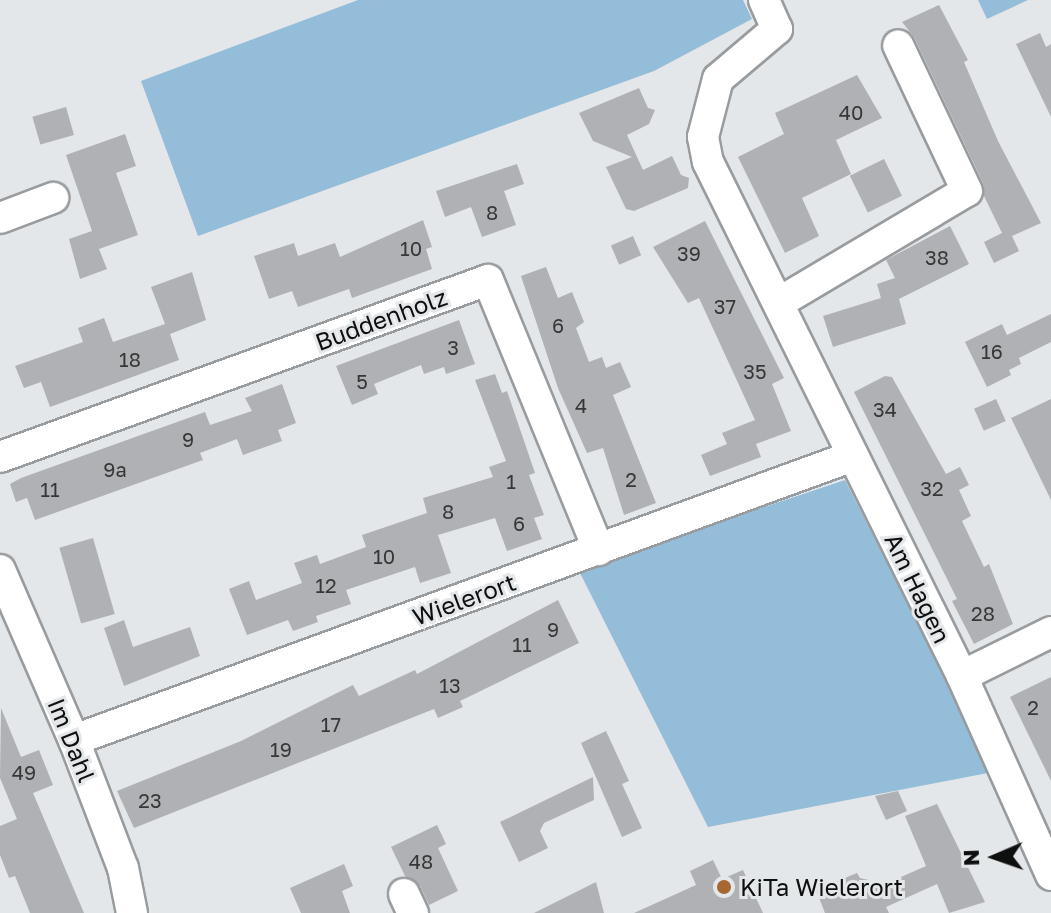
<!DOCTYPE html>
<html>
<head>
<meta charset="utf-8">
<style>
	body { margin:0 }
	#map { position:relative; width:1051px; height:913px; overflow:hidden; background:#e4e7e9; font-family:"Golos Text",sans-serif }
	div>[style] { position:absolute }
	.green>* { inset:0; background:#94bdd9 }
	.building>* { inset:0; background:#afb1b4; transform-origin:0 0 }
	.roads { filter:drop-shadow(2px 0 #999c9e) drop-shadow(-2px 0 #999c9e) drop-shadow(0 2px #999c9e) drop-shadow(0 -2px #999c9e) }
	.minor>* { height:30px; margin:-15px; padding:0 15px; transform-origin:15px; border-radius:15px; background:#fff }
	.dots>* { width:22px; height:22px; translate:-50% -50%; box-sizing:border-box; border:4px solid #e4e7e9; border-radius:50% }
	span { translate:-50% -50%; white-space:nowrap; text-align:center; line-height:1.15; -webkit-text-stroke:6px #e4e7e9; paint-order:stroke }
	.number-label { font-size:20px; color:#363838 }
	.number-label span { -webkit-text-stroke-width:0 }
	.street-label { font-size:24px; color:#0e0f0f }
	.poi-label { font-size:24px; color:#0e0f0f }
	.left { translate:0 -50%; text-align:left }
	.north { position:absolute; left:955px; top:817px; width:80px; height:80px; -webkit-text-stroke:6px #e4e7e9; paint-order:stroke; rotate:268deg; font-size:22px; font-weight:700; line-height:32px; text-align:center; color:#0e0f0f }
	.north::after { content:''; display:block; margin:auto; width:28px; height:36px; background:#0e0f0f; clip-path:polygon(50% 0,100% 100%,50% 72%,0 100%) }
</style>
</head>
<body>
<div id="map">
	<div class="green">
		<div style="clip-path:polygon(358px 0,743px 0,752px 19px,654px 71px,198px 236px,141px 81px)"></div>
		<div style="clip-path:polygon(978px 0,1028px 0,987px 19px)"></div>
		<div style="clip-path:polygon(845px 480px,993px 772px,708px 827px,578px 569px)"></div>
	</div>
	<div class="building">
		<div style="clip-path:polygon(939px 5px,968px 60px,964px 62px,998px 141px,1041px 223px,1012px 236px,1019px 251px,994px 263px,984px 242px,1002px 233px,984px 196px,983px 183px,914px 37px,902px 22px)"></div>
		<div style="clip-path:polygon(1040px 33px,1046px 47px,1051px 44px,1051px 117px,1016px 44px)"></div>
		<div style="clip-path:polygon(857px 75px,882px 118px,836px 140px,851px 174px,802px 198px,819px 236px,785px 253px,738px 157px,784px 134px,775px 113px)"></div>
		<div style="clip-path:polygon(639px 88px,648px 108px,655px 110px,649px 124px,627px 135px,643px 170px,672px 156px,681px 175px,689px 178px,688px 188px,634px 211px,626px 209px,606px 167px,632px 157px,593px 141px,579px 113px)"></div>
		<div style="left:66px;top:107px;width:29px;height:35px;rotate:74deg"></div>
		<div style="clip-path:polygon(125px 134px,136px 166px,116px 173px,138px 235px,99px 249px,107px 269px,80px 279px,69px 239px,92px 231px,66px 155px)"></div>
		<div style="left:884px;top:159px;width:41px;height:38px;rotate:64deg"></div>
		<div style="clip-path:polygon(517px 164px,524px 184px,504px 191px,516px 225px,482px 237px,471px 207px,445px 217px,436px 191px)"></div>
		<div style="clip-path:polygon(423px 220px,432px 247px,426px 249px,432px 269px,352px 298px,349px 289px,298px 307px,292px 291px,269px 299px,254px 256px,294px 243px,298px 256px,335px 243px,340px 257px)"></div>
		<div style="clip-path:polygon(705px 221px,784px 378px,772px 384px,791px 431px,756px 444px,761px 457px,710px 476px,701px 455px,727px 444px,722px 433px,755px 420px,699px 298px,688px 303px,653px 247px)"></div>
		<div style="clip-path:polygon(950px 226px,969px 264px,899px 299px,906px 324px,833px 347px,823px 316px,881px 298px,877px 284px,895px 278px,886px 260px)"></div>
		<div style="left:633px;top:236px;width:21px;height:24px;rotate:67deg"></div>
		<div style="clip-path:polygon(546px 267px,558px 298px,572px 292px,584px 322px,576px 328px,589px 362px,602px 357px,606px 368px,620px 362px,631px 387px,613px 395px,656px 503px,624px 515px,603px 448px,587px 453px,558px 388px,521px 276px)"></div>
		<div style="clip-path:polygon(192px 272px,206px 320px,170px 334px,179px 360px,50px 407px,41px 382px,24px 388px,15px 366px,83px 342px,78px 328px,104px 318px,113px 342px,165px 324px,151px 287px)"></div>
		<div style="clip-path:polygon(1051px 314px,1051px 342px,1019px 358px,1021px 364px,1009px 370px,1011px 375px,987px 387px,965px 342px,1002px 324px,1007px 335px)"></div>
		<div style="clip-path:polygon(459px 320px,475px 364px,446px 374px,444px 367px,424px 374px,421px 365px,374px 384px,378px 394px,352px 405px,336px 366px)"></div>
		<div style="clip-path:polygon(495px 374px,502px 393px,507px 391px,535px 473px,529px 475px,544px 515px,534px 518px,542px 539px,507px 551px,495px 518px,438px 535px,451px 573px,420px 583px,415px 567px,346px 590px,351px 604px,316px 616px,318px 622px,293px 631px,288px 620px,247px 635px,229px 589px,249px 581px,256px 600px,302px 583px,294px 563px,317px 555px,320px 564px,366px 547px,362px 535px,427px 513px,423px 498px,493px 477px,489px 467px,506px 461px,475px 380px)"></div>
		<div style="clip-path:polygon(885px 376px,892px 377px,946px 474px,960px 467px,969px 485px,959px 490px,971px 516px,962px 521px,984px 567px,989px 564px,1013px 624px,974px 644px,952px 601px,957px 599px,854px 392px)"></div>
		<div style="clip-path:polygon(282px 384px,296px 423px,278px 430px,282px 441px,243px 455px,237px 439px,200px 453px,203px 460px,35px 520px,27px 498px,16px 502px,10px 484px,21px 478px,205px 412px,210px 425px,252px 411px,245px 398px)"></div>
		<div style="left:996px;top:399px;width:24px;height:24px;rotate:66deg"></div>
		<div style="clip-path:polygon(1051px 399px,1051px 500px,1011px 418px)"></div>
		<div style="left:93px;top:538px;width:79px;height:35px;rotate:74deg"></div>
		<div style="clip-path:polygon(558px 600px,579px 643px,460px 701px,463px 707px,438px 718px,434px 709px,134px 828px,117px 791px,241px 741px,353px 685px,359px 696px,415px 670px,417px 674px)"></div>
		<div style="clip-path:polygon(124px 620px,133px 647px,190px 627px,200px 656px,124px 686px,104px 628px)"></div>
		<div style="clip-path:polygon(1051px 677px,1051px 781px,1010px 697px)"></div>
		<div style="clip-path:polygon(1px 708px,21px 757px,39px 750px,53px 785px,33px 793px,84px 913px,30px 913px,15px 876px,9px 878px,0 855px,0 826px,17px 819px,0 778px)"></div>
		<div style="clip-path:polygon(606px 731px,629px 781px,622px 784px,642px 828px,622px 837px,581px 743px)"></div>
		<div style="clip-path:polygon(593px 777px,594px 800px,544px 823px,540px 831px,548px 848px,519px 862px,500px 822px)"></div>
		<div style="clip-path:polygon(898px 791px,907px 811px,886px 820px,875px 796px)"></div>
		<div style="clip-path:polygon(937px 804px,985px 902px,949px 913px,937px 884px,886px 907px,889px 913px,825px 913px,816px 890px,857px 873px,860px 878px,885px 884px,926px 866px,905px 816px)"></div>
		<div style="clip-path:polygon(437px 825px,446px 844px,438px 848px,458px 891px,429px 905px,420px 886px,405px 876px,391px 847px)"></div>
		<div style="clip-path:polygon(713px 860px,722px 879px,743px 870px,763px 913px,634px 913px,696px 885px,690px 871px)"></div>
		<div style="clip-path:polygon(344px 864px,353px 886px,342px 891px,350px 913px,301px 913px,290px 888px)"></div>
		<div style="clip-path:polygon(596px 882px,604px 913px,534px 913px)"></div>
	</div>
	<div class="roads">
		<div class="minor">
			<div style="left:764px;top:0;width:32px;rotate:66deg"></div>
			<div style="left:777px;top:29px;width:77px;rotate:139.7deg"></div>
			<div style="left:718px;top:79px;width:60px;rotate:104.5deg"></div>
			<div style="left:703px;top:137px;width:25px;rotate:79deg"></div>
			<div style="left:708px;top:162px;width:573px;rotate:63.7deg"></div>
			<div style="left:962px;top:676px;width:218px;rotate:65.9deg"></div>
			<div style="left:0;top:218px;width:57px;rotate:-20.7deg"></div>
			<div style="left:780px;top:302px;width:217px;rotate:-30.7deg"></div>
			<div style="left:967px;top:191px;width:161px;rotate:-115.3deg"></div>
			<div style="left:0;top:457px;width:519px;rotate:-19.94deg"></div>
			<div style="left:488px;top:280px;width:292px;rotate:67.7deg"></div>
			<div style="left:0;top:570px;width:185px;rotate:66.5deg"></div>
			<div style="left:74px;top:740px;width:137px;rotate:69.1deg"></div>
			<div style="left:123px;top:868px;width:46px;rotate:78.7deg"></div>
			<div style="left:962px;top:676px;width:99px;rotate:-26.3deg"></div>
			<div style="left:74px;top:740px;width:829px;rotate:-20.03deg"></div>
			<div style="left:404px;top:894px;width:21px;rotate:65deg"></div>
		</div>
	</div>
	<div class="dots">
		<div style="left:724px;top:887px;background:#a76730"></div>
	</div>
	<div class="number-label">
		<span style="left:851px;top:112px">40</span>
		<span style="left:492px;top:212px">8</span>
		<span style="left:411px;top:248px">10</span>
		<span style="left:689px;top:253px">39</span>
		<span style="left:937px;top:257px">38</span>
		<span style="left:725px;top:306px">37</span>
		<span style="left:558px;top:325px">6</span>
		<span style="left:453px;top:347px">3</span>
		<span style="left:992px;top:351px">16</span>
		<span style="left:130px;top:359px">18</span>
		<span style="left:755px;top:371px">35</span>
		<span style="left:362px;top:381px">5</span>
		<span style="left:581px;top:405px">4</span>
		<span style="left:885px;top:409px">34</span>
		<span style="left:188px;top:439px">9</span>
		<span style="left:115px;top:469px">9a</span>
		<span style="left:631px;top:479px">2</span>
		<span style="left:511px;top:481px">1</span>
		<span style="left:932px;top:488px">32</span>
		<span style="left:50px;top:489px">11</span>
		<span style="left:448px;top:511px">8</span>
		<span style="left:519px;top:523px">6</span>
		<span style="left:384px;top:556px">10</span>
		<span style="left:326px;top:585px">12</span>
		<span style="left:983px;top:613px">28</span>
		<span style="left:553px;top:629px">9</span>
		<span style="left:522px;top:644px">11</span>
		<span style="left:450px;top:685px">13</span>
		<span style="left:1033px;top:707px">2</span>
		<span style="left:331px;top:724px">17</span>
		<span style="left:281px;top:749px">19</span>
		<span style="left:24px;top:772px">49</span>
		<span style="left:150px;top:800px">23</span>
		<span style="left:421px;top:861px">48</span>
	</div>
	<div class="street-label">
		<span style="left:381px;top:319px;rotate:-20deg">Buddenholz</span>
		<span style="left:918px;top:588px;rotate:64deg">Am Hagen</span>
		<span style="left:464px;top:599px;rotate:-20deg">Wielerort</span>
		<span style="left:72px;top:740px;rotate:68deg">Im Dahl</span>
	</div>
	<div class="poi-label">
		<span class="left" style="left:740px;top:887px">KiTa Wielerort</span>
	</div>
	<div class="north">N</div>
</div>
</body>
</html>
